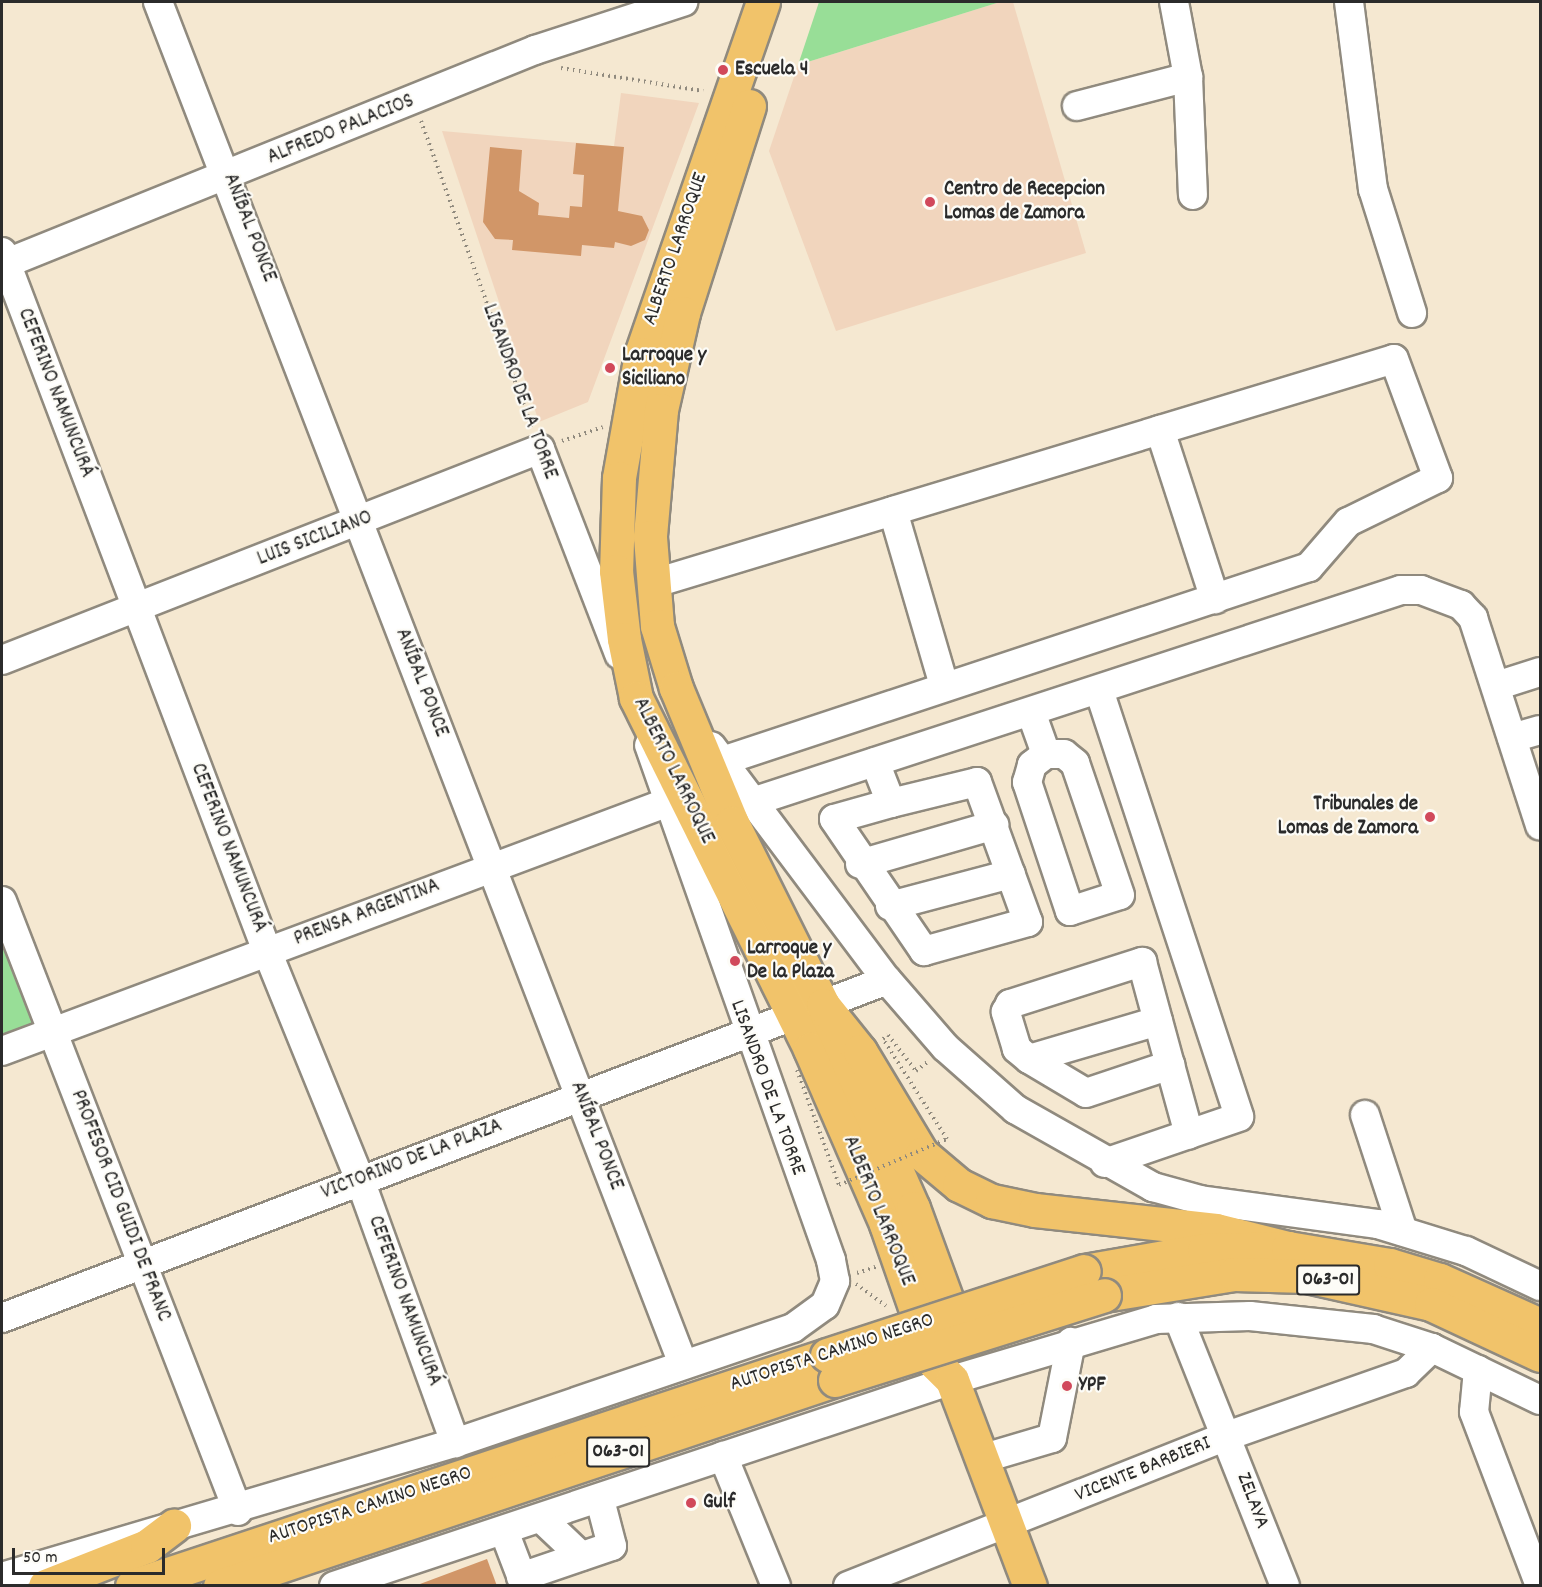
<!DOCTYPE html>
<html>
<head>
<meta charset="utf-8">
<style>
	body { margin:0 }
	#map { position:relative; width:1542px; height:1587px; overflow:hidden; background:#f5e8d1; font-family:Dekko,sans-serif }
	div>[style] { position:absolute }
	.built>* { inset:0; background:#f1d5bd }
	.green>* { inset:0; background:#98de97 }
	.building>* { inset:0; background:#d19668 }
	.path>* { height:4px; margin-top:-2px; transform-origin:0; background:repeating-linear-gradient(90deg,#908a7e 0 1.5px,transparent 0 6px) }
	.roads { filter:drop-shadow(2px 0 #908a7e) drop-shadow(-2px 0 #908a7e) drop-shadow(0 2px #908a7e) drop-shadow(0 -2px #908a7e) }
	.minor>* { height:28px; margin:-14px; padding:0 14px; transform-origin:14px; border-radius:14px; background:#fff }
	.major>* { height:33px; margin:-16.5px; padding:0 16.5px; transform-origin:16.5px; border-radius:16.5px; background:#f1c36a }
	.highway>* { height:33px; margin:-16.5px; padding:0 16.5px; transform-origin:16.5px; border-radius:16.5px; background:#f1c36a }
	.path-bridge>* { height:4px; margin-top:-2px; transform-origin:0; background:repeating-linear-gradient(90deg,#908a7e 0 1.5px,transparent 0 6px) }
	.bridges { filter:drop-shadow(2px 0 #908a7e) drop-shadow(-2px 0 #908a7e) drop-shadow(0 2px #908a7e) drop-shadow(0 -2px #908a7e) }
	.highway-bridge>* { height:33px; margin:-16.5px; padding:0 16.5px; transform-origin:16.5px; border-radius:16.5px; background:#f1c36a }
	.dots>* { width:16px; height:16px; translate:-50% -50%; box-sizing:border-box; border:3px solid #fdfcf7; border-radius:50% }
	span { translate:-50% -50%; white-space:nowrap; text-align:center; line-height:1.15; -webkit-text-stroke:4.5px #fdfcf7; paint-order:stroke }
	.shield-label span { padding:2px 4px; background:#fdfcf7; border:2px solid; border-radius:4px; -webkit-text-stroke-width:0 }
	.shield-label { font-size:20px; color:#2b2b2b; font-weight:700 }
	.poi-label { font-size:21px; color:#2b2b2b; font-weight:700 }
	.left { translate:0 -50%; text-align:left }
	.right { translate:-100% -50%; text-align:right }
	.street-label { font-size:21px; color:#2b2b2b }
	.frame { position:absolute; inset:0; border:3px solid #2b2b2b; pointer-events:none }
	.scale { position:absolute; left:12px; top:1548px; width:153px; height:27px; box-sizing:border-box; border:3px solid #2b2b2b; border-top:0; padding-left:8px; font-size:18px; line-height:21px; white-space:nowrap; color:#2b2b2b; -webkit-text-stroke:4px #fdfcf7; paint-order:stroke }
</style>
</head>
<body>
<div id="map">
	<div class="built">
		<div style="clip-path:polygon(1000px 2px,1013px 2px,1086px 253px,836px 331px,769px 151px,798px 65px)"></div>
		<div style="clip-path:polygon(621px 93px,699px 103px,588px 402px,539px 422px,442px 131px,614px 146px)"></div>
	</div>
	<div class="green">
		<div style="clip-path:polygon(819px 2px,1000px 2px,798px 65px)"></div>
		<div style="clip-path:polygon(2px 901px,52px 1032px,2px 1051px)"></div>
	</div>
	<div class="building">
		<div style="clip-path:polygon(576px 143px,624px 147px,618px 211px,642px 216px,649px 230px,645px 240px,631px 246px,615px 242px,614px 248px,582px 245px,581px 256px,512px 250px,513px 240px,495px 239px,483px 222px,490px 147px,522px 150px,519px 191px,539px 203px,538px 215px,569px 218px,570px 206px,582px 207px,584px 175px,573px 174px)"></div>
		<div style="clip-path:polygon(487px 1559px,497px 1586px,420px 1586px,420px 1584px)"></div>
	</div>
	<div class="path">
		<div style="left:561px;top:68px;width:144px;rotate:9.2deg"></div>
		<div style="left:421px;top:121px;width:326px;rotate:70.1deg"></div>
		<div style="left:562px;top:441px;width:43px;rotate:-18.9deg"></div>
		<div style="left:883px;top:1039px;width:6px;rotate:-39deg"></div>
		<div style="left:888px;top:1035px;width:46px;rotate:52.1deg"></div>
		<div style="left:916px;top:1071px;width:16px;rotate:-38deg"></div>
		<div style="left:857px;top:1273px;width:20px;rotate:-18deg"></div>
		<div style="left:856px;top:1284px;width:37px;rotate:36deg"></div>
	</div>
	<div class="roads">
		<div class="minor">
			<div style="left:158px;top:2px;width:1460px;rotate:68.92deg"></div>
			<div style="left:1174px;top:2px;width:76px;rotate:79.4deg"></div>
			<div style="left:1188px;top:77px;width:118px;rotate:87.6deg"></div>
			<div style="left:1349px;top:2px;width:189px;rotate:82.7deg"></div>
			<div style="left:1373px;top:189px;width:130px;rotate:72.5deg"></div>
			<div style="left:1077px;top:106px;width:115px;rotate:-14.6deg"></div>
			<div style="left:2px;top:252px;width:748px;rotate:69.24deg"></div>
			<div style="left:267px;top:951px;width:247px;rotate:67.9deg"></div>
			<div style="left:360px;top:1180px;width:280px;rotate:70.1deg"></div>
			<div style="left:2px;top:265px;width:575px;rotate:-21.97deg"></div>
			<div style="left:535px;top:50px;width:156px;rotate:-18deg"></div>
			<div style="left:1160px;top:430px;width:178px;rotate:72deg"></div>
			<div style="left:893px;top:511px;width:181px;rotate:73.7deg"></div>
			<div style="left:652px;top:584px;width:775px;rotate:-16.87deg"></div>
			<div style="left:1394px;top:359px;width:127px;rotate:69.7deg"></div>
			<div style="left:1438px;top:478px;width:100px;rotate:153.9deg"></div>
			<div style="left:1348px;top:522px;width:60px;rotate:130.9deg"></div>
			<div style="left:1309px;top:567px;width:618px;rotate:161.71deg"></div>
			<div style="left:2px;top:660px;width:578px;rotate:-21.41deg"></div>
			<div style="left:540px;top:449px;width:220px;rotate:68.9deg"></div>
			<div style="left:1496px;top:686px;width:46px;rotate:-17.7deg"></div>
			<div style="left:1099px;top:690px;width:449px;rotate:71.8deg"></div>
			<div style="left:1239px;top:1117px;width:142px;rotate:161.1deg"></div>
			<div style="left:1031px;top:712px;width:45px;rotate:70.3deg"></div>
			<div style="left:1046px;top:754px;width:18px;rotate:142deg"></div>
			<div style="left:1032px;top:765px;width:18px;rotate:106deg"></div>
			<div style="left:1027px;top:782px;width:136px;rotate:71.6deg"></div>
			<div style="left:1070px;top:911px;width:52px;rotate:-17.7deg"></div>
			<div style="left:1120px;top:895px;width:139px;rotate:-108.8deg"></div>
			<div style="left:1075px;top:763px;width:14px;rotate:-141deg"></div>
			<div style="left:1064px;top:754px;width:18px;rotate:180deg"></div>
			<div style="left:1512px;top:738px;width:29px;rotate:-16deg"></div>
			<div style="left:711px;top:746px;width:293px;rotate:53.1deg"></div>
			<div style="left:887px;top:980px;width:89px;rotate:49.1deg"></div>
			<div style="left:945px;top:1047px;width:94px;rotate:41.5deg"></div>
			<div style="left:1015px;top:1109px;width:159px;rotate:29.5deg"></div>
			<div style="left:1153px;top:1187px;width:49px;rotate:15.5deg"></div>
			<div style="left:1200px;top:1200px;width:180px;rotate:7.7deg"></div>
			<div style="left:1378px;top:1224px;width:92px;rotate:17.1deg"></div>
			<div style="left:1466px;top:1251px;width:82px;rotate:25.3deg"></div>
			<div style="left:875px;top:762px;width:44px;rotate:68.7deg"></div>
			<div style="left:891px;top:803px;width:59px;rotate:164.3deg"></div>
			<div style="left:834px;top:819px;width:160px;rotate:55.7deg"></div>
			<div style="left:924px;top:951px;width:108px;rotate:-15.6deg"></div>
			<div style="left:1028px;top:922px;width:149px;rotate:-110deg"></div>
			<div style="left:977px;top:782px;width:89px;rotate:166.3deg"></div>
			<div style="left:752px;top:802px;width:683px;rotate:-18.09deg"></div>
			<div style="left:1401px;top:590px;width:20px"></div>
			<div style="left:1421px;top:590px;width:43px;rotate:20.6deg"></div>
			<div style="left:1461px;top:605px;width:18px;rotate:47deg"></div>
			<div style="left:1473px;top:618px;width:218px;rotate:72.1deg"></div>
			<div style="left:860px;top:864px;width:140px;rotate:-16.2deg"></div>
			<div style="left:2px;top:901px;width:654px;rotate:68.85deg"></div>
			<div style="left:890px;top:906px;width:125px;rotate:-14.8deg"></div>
			<div style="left:1158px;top:1021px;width:134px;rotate:163.6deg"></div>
			<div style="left:1029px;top:1059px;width:16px;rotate:-140deg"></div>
			<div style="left:1017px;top:1049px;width:39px;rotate:-107deg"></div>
			<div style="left:1006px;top:1012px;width:9px;rotate:-63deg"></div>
			<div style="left:1010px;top:1004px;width:139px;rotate:-17.7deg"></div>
			<div style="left:1142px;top:962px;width:107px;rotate:74.8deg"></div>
			<div style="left:1170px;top:1065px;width:72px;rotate:74.6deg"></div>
			<div style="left:2px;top:1051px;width:709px;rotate:-20.48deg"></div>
			<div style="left:1029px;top:1059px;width:66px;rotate:30.8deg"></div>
			<div style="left:1086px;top:1093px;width:89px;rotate:-18.4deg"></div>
			<div style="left:1365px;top:1115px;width:122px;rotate:71.9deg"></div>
			<div style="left:1178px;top:1317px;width:289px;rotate:68.3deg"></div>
			<div style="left:2px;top:1318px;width:947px;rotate:-20.9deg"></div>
			<div style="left:1478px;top:1370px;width:42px;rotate:95.4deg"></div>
			<div style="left:1474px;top:1412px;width:186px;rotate:69.2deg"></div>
			<div style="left:723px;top:1456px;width:140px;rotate:67.8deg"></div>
			<div style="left:981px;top:1459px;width:74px;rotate:-16.5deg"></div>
			<div style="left:1052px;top:1438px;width:98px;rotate:-78.8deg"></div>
			<div style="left:542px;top:1519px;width:54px;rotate:43.5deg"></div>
			<div style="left:504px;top:1531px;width:59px;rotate:69.1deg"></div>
			<div style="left:2px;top:1577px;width:472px;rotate:-16.5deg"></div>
			<div style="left:455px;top:1443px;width:357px;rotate:-18.8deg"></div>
			<div style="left:793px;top:1328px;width:39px;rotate:-36deg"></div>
			<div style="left:825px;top:1305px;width:26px;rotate:-67deg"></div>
			<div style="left:835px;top:1281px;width:21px;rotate:-101deg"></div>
			<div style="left:831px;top:1260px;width:546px;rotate:-109.46deg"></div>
			<div style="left:521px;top:1577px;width:96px;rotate:-18.8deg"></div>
			<div style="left:612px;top:1546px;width:48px;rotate:-104.6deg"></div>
			<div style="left:334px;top:1586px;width:651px;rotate:-18.43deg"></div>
			<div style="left:952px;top:1380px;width:213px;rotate:-16.6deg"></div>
			<div style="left:1156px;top:1319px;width:94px;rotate:-1.8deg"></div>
			<div style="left:1250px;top:1316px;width:124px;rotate:6deg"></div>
			<div style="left:1373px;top:1329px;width:62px;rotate:17.9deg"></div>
			<div style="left:1432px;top:1348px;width:120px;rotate:25.7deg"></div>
			<div style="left:848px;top:1586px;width:408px;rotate:-21.6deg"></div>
			<div style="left:1227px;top:1436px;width:190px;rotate:-19.4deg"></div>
			<div style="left:1406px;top:1373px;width:36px;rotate:-44deg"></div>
		</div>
		<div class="major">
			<div style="left:763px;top:2px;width:373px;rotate:109.1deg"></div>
			<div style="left:641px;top:354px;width:126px;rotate:100.1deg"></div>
			<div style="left:619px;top:478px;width:93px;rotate:91.8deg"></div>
			<div style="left:616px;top:571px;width:68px;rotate:83.3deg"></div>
			<div style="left:624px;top:639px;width:60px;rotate:78.5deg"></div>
			<div style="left:636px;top:698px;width:392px;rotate:63.6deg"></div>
			<div style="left:810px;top:1049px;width:191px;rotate:66.5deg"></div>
			<div style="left:886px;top:1224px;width:146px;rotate:70.8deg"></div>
			<div style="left:934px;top:1362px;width:25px;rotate:45deg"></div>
			<div style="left:952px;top:1380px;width:220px;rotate:69.3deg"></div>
			<div style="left:749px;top:106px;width:217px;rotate:107.7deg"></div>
			<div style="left:683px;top:313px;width:99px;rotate:102.8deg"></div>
			<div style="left:661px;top:410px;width:127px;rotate:95deg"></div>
			<div style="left:650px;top:537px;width:89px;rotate:85.5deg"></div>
			<div style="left:657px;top:626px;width:65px;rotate:73deg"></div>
			<div style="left:676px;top:688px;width:146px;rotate:67.5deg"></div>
			<div style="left:732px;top:823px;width:203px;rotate:63.4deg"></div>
			<div style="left:823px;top:1005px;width:222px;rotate:66.1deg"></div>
			<div style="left:913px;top:1208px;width:140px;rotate:69.9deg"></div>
		</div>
		<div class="highway">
			<div style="left:823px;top:1005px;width:59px;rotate:51.2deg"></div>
			<div style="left:860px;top:1051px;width:120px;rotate:59deg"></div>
			<div style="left:922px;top:1154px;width:48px;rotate:40deg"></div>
			<div style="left:959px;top:1185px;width:37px;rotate:26deg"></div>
			<div style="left:992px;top:1201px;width:44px;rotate:11.8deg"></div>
			<div style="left:1035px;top:1210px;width:182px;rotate:6.3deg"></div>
			<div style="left:1216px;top:1230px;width:74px;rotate:14deg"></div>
			<div style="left:1084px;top:1271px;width:122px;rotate:-9.9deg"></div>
			<div style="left:1204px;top:1250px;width:84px;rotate:-1.4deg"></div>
			<div style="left:1288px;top:1248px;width:103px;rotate:9.5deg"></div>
			<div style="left:1390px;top:1265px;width:52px;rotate:16.7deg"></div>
			<div style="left:1440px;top:1280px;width:110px;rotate:24.2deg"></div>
			<div style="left:1104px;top:1295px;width:132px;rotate:-9.2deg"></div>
			<div style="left:1234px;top:1274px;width:72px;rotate:1.6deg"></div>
			<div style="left:1306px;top:1276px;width:128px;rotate:12.6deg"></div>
			<div style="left:1431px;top:1304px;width:120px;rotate:25.1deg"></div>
			<div style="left:45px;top:1586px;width:110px;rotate:-21.4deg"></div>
			<div style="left:147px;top:1546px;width:34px;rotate:-37deg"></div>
			<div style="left:132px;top:1586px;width:732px;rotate:-18.39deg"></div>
			<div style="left:220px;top:1586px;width:649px;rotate:-18.52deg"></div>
		</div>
	</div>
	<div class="path-bridge">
		<div style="left:797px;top:1070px;width:122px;rotate:69.9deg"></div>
		<div style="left:839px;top:1185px;width:117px;rotate:-23.1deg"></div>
		<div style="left:947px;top:1139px;width:119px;rotate:-122.6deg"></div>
	</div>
	<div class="bridges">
		<div class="highway-bridge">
			<div style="left:827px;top:1355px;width:270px;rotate:-18.1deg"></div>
			<div style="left:835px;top:1380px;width:282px;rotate:-17.5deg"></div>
		</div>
	</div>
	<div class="dots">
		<div style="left:723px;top:70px;background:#d1495b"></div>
		<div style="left:930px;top:202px;background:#d1495b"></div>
		<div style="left:610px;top:368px;background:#d1495b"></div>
		<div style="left:1430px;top:817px;background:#d1495b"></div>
		<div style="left:735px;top:961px;background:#d1495b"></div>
		<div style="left:1067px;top:1386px;background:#d1495b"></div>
		<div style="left:691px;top:1503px;background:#d1495b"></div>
	</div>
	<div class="shield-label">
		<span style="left:1328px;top:1280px">063-01</span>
		<span style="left:618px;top:1452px">063-01</span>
	</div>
	<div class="poi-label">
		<span class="left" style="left:735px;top:70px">Escuela 4</span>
		<span class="left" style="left:944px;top:202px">Centro de Recepcion<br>Lomas de Zamora</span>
		<span class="left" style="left:622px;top:368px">Larroque y<br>Siciliano</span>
		<span class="right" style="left:1418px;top:817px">Tribunales de<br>Lomas de Zamora</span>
		<span class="left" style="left:747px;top:961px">Larroque y<br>De la Plaza</span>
		<span class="left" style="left:1079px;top:1386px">YPF</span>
		<span class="left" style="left:703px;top:1503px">Gulf</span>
	</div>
	<div class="street-label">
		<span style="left:341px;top:130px;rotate:-22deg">ALFREDO PALACIOS</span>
		<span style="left:249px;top:228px;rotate:69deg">ANÍBAL PONCE</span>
		<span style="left:676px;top:249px;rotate:-71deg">ALBERTO LARROQUE</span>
		<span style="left:519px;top:392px;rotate:70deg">LISANDRO DE LA TORRE</span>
		<span style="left:55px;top:393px;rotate:69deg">CEFERINO NAMUNCURÁ</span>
		<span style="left:315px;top:539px;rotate:-21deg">LUIS SICILIANO</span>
		<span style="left:421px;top:683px;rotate:69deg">ANÍBAL PONCE</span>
		<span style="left:673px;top:771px;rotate:64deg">ALBERTO LARROQUE</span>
		<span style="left:228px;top:848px;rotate:69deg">CEFERINO NAMUNCURÁ</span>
		<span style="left:367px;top:913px;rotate:-21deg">PRENSA ARGENTINA</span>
		<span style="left:767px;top:1088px;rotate:70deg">LISANDRO DE LA TORRE</span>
		<span style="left:596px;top:1136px;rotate:69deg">ANÍBAL PONCE</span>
		<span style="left:412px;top:1160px;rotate:-21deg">VICTORINO DE LA PLAZA</span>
		<span style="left:120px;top:1206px;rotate:69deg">PROFESOR CID GUIDI DE FRANC</span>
		<span style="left:878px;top:1211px;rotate:68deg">ALBERTO LARROQUE</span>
		<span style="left:404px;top:1301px;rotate:70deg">CEFERINO NAMUNCURÁ</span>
		<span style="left:832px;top:1353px;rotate:-18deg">AUTOPISTA CAMINO NEGRO</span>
		<span style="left:1143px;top:1470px;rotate:-22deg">VICENTE BARBIERI</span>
		<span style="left:1252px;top:1501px;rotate:69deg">ZELAYA</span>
		<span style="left:370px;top:1506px;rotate:-18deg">AUTOPISTA CAMINO NEGRO</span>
	</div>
	<div class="frame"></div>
	<div class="scale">50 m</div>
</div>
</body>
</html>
